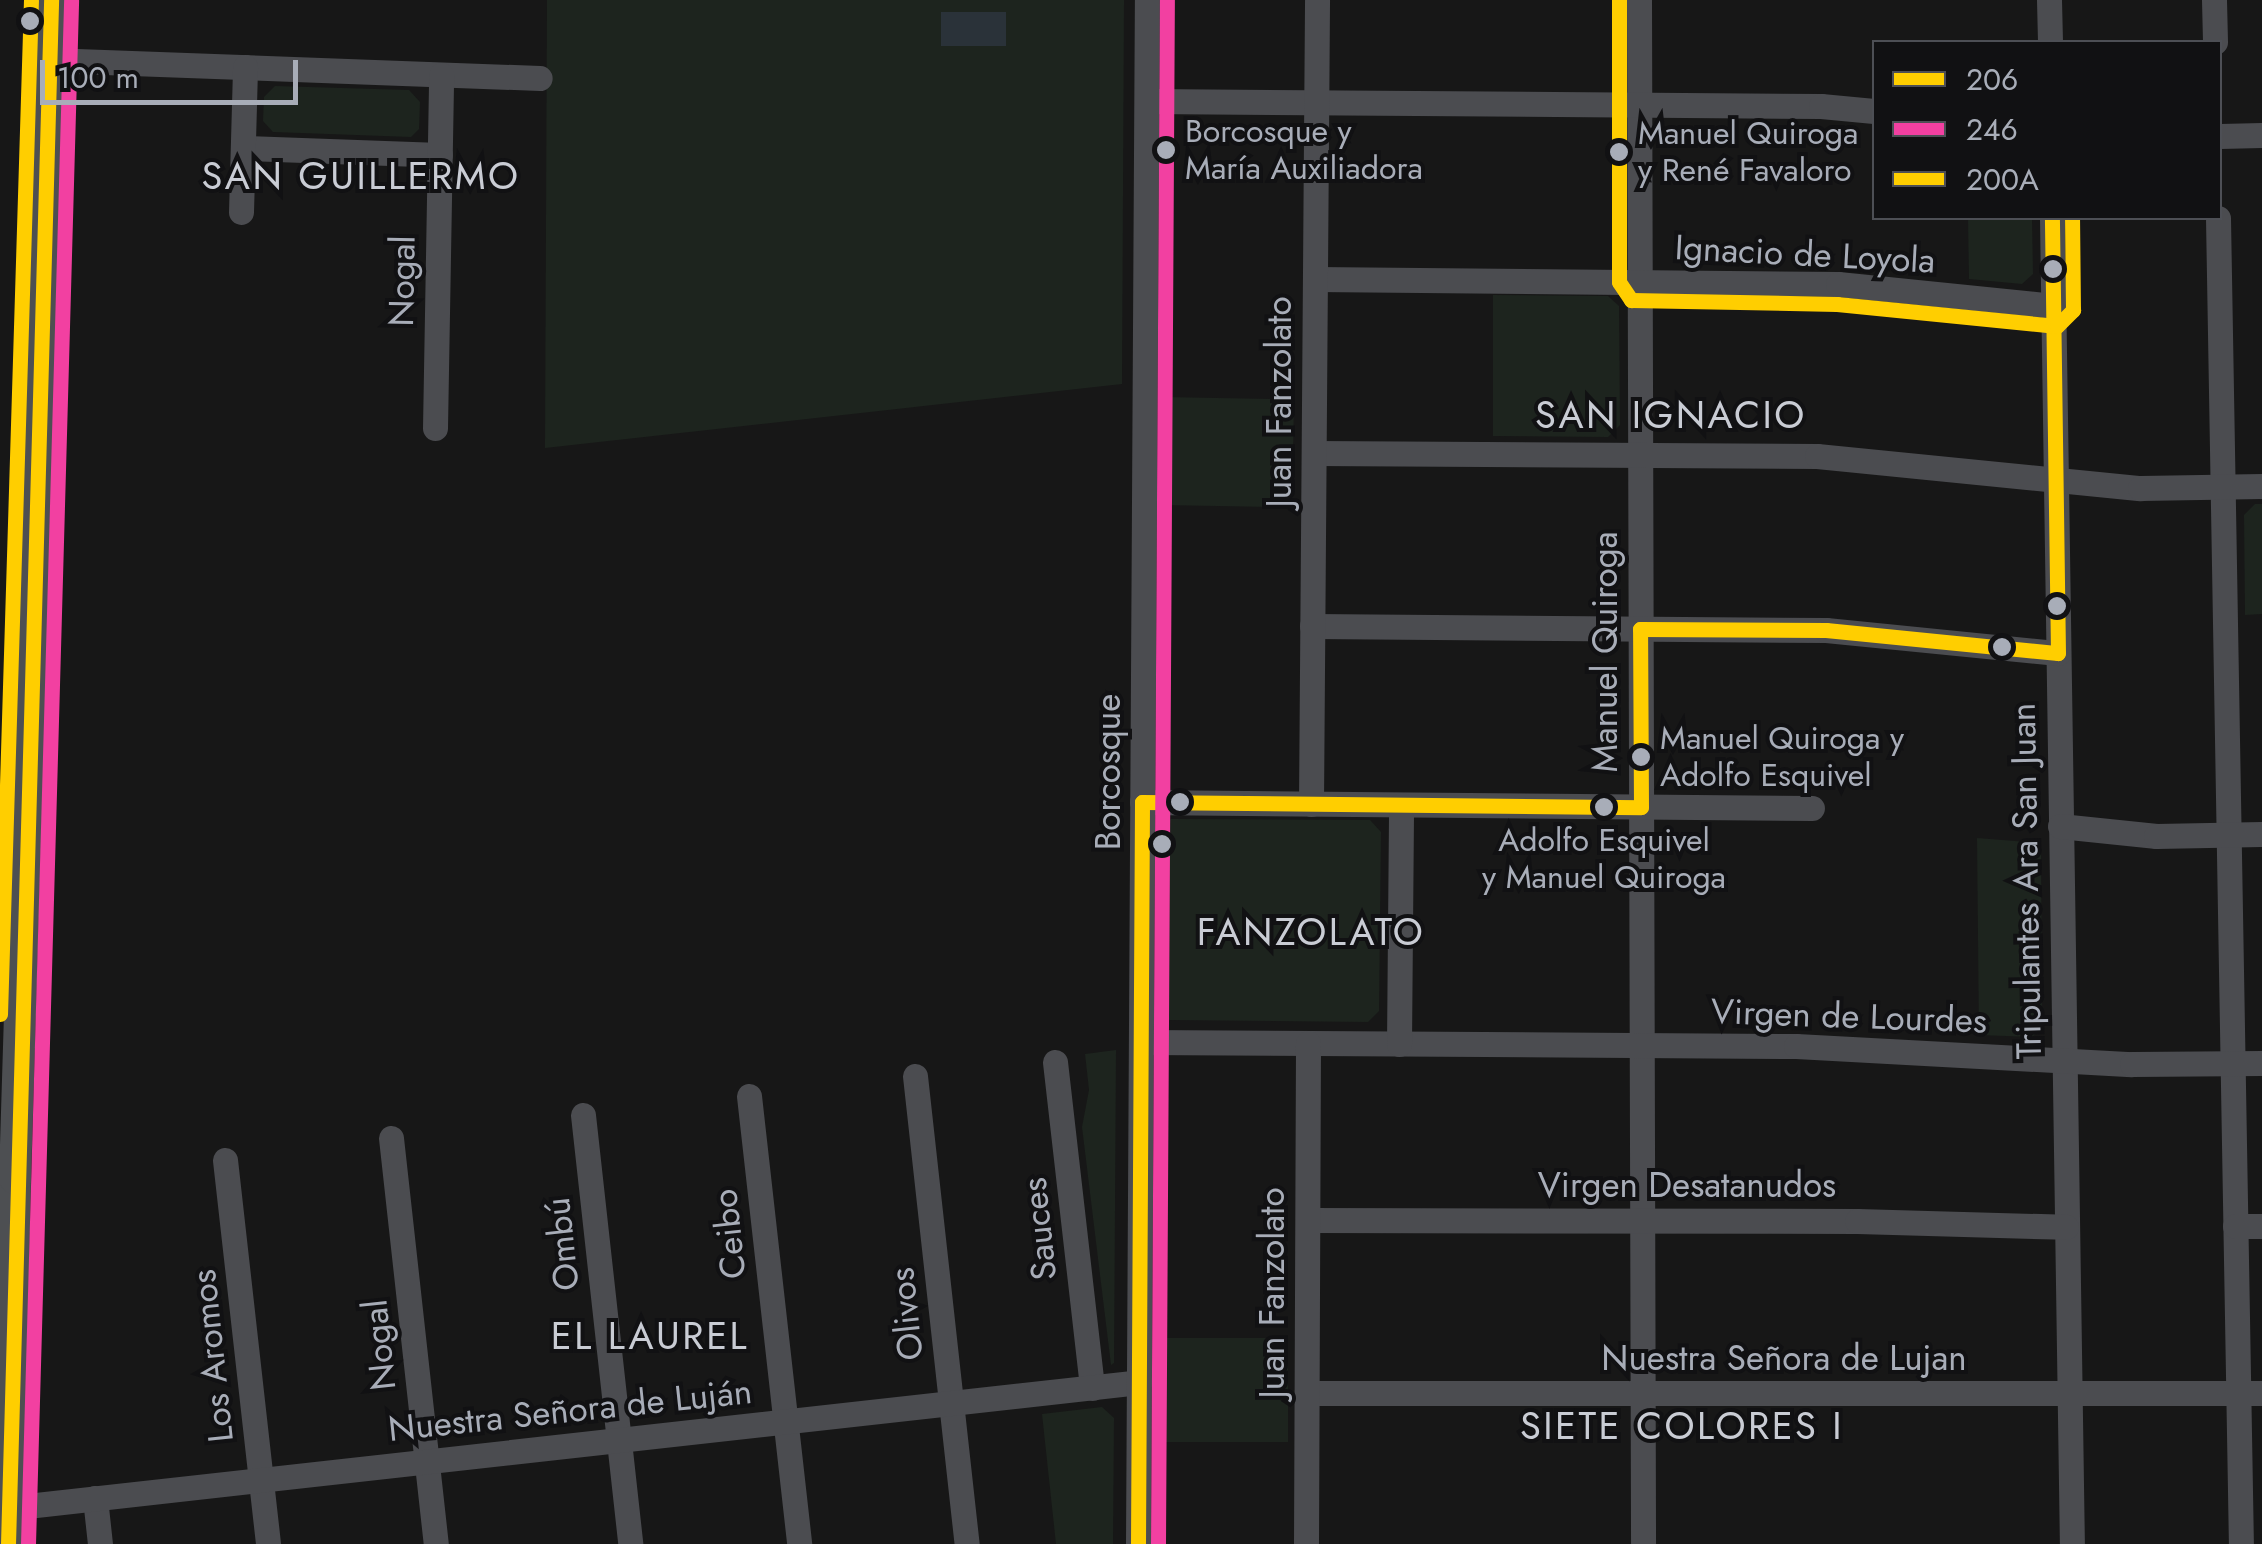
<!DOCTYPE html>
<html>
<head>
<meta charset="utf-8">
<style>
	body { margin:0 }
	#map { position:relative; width:2262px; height:1544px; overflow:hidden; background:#171717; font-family:Jost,sans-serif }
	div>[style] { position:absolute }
	.green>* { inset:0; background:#1d241e; transform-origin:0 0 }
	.water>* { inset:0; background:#2a3239; transform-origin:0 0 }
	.minor>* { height:25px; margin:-12.5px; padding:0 12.5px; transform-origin:12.5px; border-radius:12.5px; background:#4b4c50 }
	.major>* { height:32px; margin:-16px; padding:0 16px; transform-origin:16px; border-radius:16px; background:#4d4f52 }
	.bus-1>* { height:15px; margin:-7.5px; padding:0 7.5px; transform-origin:7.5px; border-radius:7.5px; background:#ffce00 }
	.bus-2>* { height:15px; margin:-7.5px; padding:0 7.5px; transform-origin:7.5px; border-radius:7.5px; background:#f240a1 }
	.bus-3>* { height:15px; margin:-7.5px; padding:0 7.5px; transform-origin:7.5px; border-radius:7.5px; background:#ffce00 }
	.bus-4>* { height:15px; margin:-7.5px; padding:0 7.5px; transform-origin:7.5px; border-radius:7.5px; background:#ffce00 }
	.dots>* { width:28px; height:28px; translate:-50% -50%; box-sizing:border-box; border:5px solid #111113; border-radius:50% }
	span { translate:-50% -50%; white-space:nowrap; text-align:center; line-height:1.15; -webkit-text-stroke:8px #111113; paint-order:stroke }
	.bus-label { font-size:32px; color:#a8adb8 }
	.left { translate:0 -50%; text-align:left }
	.street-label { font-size:35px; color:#a8adb8 }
	.neighbourhood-label { font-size:38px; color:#c9ccd4; letter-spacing:2.5px }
	.legend { position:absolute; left:1872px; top:40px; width:350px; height:180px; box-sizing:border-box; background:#111113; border:2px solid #4d4f55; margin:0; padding:12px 18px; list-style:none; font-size:30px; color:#a8adb8 }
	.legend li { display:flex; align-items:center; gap:20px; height:50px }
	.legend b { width:50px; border:2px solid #4d4f55 }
	.scale { position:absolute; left:40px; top:60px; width:258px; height:45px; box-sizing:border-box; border:5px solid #a8adb8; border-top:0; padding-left:12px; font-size:30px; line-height:35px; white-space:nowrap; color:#a8adb8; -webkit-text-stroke:8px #111113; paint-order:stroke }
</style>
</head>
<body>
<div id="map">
	<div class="green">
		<div style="clip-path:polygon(547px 0,1124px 0,1122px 384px,545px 448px)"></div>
		<div style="clip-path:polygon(275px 86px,409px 90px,420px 102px,419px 129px,411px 137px,273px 132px,263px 121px,264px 97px)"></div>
		<div style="clip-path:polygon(1968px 218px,2032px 218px,2033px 274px,2022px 284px,1969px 279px)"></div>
		<div style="clip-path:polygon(1493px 295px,1608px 296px,1619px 306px,1620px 425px,1608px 437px,1493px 436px)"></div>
		<div style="left:1163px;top:397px;width:131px;height:108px;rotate:1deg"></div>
		<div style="clip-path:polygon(2255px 504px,2262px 504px,2262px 614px,2245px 615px,2244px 515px)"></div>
		<div style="clip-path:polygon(1171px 819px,1370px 820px,1381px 832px,1379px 1011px,1368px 1022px,1169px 1020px,1159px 1009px,1160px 830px)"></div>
		<div style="clip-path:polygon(1977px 838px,2041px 843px,2042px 1027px,2032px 1037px,1979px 1035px)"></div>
		<div style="clip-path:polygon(1116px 1050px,1114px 1363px,1111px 1365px,1082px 1127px,1089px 1090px,1085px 1054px)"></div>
		<div style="left:1157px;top:1338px;width:131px;height:104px"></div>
		<div style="clip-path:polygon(1102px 1407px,1114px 1418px,1113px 1544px,1056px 1544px,1042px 1414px)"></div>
	</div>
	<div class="water">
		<div style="left:941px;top:12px;width:65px;height:34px"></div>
	</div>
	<div class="minor">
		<div style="left:1639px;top:0;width:1544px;rotate:89.85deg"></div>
		<div style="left:2049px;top:0;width:42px;rotate:88.6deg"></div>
		<div style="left:2214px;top:0;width:42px;rotate:88.6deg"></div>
		<div style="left:49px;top:60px;width:491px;rotate:2.1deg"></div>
		<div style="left:1147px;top:101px;width:674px;rotate:0.43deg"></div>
		<div style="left:1821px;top:106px;width:53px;rotate:5.4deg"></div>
		<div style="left:2220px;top:136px;width:42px;rotate:-1.4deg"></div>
		<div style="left:243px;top:148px;width:197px;rotate:2deg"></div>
		<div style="left:241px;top:212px;width:145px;rotate:-88.4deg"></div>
		<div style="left:2052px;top:218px;width:1326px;rotate:89.14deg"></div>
		<div style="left:2218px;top:218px;width:1326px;rotate:89.01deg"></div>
		<div style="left:1315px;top:279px;width:523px;rotate:0.55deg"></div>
		<div style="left:1838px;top:284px;width:216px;rotate:5.8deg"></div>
		<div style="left:435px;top:428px;width:353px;rotate:-89deg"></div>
		<div style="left:1314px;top:453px;width:503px;rotate:0.34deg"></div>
		<div style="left:1817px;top:456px;width:325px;rotate:5.7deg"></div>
		<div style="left:2140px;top:488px;width:122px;rotate:-0.9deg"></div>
		<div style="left:1312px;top:626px;width:514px;rotate:0.45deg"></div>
		<div style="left:1826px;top:630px;width:233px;rotate:5.7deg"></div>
		<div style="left:1142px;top:802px;width:670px;rotate:0.51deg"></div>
		<div style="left:1311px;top:804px;width:804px;rotate:-89.57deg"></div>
		<div style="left:2060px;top:826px;width:97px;rotate:5.9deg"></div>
		<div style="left:2156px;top:836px;width:106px;rotate:-1.1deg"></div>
		<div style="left:1141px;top:1042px;width:655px;rotate:0.35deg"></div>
		<div style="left:1796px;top:1046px;width:336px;rotate:3.1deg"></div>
		<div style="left:2132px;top:1064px;width:130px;rotate:-0.4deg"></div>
		<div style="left:1399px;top:1044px;width:239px;rotate:-89.5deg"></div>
		<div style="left:1055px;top:1062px;width:328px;rotate:83.5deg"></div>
		<div style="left:915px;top:1076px;width:471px;rotate:83.7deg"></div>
		<div style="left:749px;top:1096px;width:451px;rotate:83.6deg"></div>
		<div style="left:583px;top:1115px;width:432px;rotate:83.7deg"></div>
		<div style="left:391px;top:1138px;width:408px;rotate:83.7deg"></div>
		<div style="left:225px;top:1160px;width:386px;rotate:83.6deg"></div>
		<div style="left:1308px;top:1220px;width:549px;rotate:0.1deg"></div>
		<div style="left:1857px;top:1221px;width:209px;rotate:1.6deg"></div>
		<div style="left:2235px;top:1226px;width:27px"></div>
		<div style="left:1307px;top:1393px;width:955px"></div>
		<div style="left:95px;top:1498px;width:46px;rotate:83.8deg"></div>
		<div style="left:9px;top:1508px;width:1137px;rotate:-6.36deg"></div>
		<div style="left:1138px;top:1544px;width:1544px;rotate:-89.67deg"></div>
		<div style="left:1306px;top:1544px;width:501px;rotate:-89.77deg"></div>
	</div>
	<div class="major">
		<div style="left:8px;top:1544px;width:366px;rotate:-88.9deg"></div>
		<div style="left:15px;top:1178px;width:1179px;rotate:-88.25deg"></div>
	</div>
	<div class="bus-1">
		<div style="left:8px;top:1544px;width:1545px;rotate:-88.4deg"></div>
		<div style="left:1138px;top:1544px;width:742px;rotate:-89.69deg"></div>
		<div style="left:1142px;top:802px;width:499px;rotate:0.6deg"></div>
		<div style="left:1641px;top:807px;width:178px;rotate:-90.3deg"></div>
		<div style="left:1640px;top:629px;width:186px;rotate:0.3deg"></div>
		<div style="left:1826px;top:630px;width:233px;rotate:5.7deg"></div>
		<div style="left:2058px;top:653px;width:435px;rotate:-90.8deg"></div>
	</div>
	<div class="bus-2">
		<div style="left:28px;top:1544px;width:1544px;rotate:-88.4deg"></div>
		<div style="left:1158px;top:1544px;width:1544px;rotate:-89.67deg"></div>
	</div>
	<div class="bus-3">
		<div style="left:0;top:1014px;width:1014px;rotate:-88.25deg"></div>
	</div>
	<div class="bus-4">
		<div style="left:1619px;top:0;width:282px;rotate:90deg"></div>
		<div style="left:1619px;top:282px;width:22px;rotate:56deg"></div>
		<div style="left:1631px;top:300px;width:206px;rotate:1.1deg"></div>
		<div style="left:1837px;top:304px;width:221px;rotate:5.7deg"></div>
		<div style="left:2057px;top:326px;width:23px;rotate:-45deg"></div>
		<div style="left:2073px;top:310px;width:92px;rotate:-90.6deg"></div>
	</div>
	<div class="dots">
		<div style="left:30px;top:21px;background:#a8adb8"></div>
		<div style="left:1166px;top:150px;background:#a8adb8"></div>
		<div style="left:1619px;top:152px;background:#a8adb8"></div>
		<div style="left:2053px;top:269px;background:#a8adb8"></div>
		<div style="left:2057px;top:606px;background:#a8adb8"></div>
		<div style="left:2002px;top:647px;background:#a8adb8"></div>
		<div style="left:1641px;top:757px;background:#a8adb8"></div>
		<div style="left:1180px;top:802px;background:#a8adb8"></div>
		<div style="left:1604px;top:807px;background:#a8adb8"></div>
		<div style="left:1162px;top:844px;background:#a8adb8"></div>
	</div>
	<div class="bus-label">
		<span class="left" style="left:1185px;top:150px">Borcosque y<br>María Auxiliadora</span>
		<span class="left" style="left:1638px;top:152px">Manuel Quiroga<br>y René Favaloro</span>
		<span class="left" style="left:1660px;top:757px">Manuel Quiroga y<br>Adolfo Esquivel</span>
		<span style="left:1604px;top:859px">Adolfo Esquivel<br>y Manuel Quiroga</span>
	</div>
	<div class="street-label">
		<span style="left:1805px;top:254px;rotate:3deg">Ignacio de Loyola</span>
		<span style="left:402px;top:281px;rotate:-89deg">Nogal</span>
		<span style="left:1279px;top:402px;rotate:-90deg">Juan Fanzolato</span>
		<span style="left:1605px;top:652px;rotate:-90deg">Manuel Quiroga</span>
		<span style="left:1108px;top:772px;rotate:-90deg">Borcosque</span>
		<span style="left:2026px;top:881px;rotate:-91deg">Tripulantes Ara San Juan</span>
		<span style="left:1849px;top:1016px;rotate:2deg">Virgen de Lourdes</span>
		<span style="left:1687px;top:1185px">Virgen Desatanudos</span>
		<span style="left:1039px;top:1229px;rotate:-96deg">Sauces</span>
		<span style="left:729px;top:1234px;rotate:-96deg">Ceibo</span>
		<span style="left:562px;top:1244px;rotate:-96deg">Ombú</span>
		<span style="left:1272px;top:1293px;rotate:-90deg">Juan Fanzolato</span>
		<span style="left:906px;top:1314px;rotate:-96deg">Olivos</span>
		<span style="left:379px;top:1345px;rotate:-96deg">Nogal</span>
		<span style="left:212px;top:1356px;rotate:-96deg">Los Aromos</span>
		<span style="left:1784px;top:1358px">Nuestra Señora de Lujan</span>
		<span style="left:570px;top:1410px;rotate:-6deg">Nuestra Señora de Luján</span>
	</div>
	<div class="neighbourhood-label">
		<span style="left:361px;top:176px">SAN GUILLERMO</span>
		<span style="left:1671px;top:415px">SAN IGNACIO</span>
		<span style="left:1311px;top:932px">FANZOLATO</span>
		<span style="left:650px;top:1336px">EL LAUREL</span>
		<span style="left:1682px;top:1426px">SIETE COLORES I</span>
	</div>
	<ul class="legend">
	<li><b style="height:12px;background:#ffce00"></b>206</li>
	<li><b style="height:12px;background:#f240a1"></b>246</li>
	<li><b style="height:12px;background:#ffce00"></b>200A</li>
	</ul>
	<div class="scale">100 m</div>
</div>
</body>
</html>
